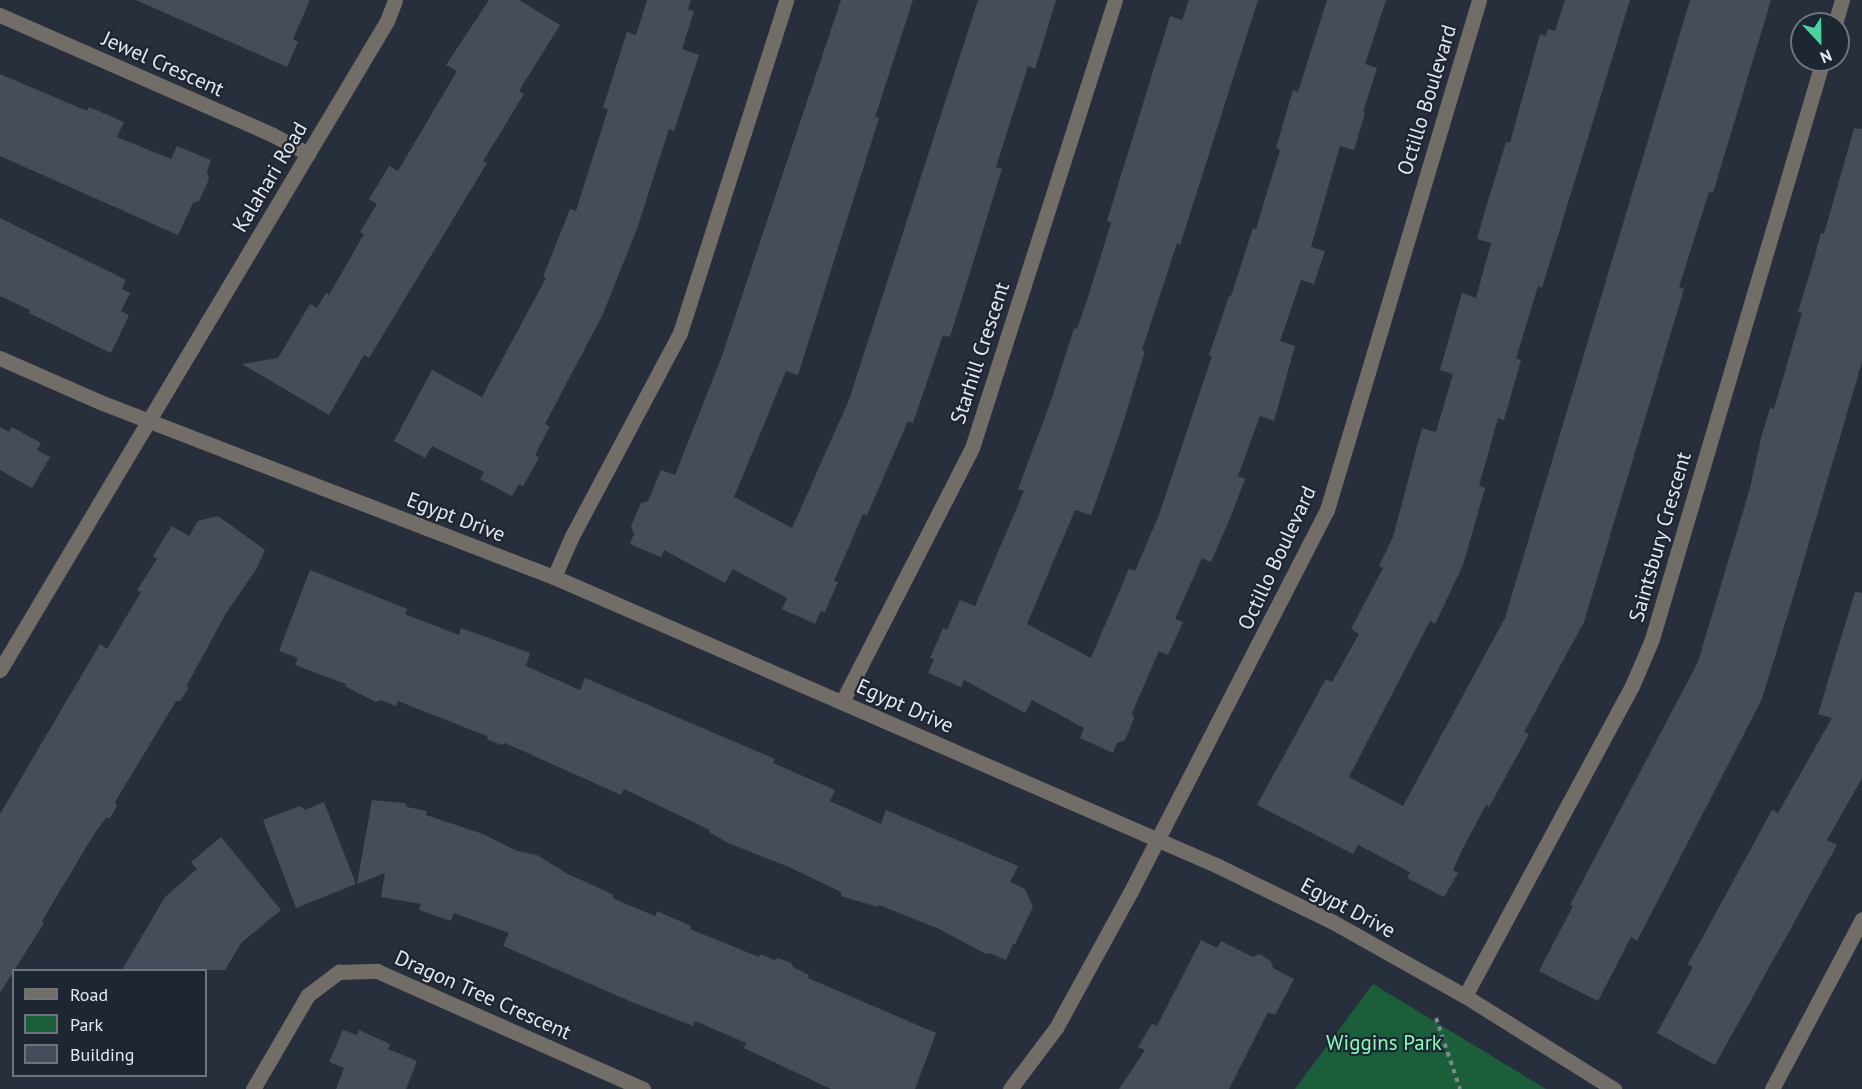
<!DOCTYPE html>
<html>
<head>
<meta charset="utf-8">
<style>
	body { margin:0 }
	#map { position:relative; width:1862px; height:1089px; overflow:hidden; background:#282f3c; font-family:"PT Sans",sans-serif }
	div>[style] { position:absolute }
	.green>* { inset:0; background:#1a5f3a }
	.building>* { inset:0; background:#454d5b }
	.path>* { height:4px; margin-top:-2px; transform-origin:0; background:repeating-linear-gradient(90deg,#7f8690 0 4.5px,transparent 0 9px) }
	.street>* { height:15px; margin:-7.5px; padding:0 7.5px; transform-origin:7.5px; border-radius:7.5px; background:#736d67 }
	span { translate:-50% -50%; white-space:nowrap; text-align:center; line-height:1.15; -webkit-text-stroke:4.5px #1e2632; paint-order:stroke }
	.street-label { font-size:21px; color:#e3e9f1 }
	.park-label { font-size:21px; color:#86feb7 }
	.legend { position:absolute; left:12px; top:969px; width:195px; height:108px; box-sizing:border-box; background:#1e2632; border:2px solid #6d747e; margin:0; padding:8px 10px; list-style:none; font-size:18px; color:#e3e9f1 }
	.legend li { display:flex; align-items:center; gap:12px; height:30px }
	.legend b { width:30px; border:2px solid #6d747e }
	.north { position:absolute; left:1790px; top:12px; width:60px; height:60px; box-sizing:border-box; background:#1e2632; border:2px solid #6d747e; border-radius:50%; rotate:158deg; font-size:16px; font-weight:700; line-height:24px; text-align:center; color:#e3e9f1 }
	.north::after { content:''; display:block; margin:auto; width:21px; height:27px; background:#47d49d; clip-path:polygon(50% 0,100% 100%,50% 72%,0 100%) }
</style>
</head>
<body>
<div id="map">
	<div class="green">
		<div style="clip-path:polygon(1373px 984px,1452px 1032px,1546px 1089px,1295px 1089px)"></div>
	</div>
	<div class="building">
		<div style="clip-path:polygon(136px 0,310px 0,293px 39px,298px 42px,287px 67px)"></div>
		<div style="clip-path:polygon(489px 0,519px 0,560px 25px,519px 91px,524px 94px,483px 161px,487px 163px,369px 358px,364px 355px,329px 415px,242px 364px,278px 358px,310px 304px,317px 308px,326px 293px,329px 295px,364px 234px,360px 232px,377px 204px,369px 199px,389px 166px,398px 171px,457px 71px,446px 65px)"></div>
		<div style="clip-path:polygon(647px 0,691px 0,688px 10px,694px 11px,682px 49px,699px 55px,674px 131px,669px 129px,637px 229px,602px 316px,545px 424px,550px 426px,535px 455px,539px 458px,523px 486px,519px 484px,512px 496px,480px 479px,484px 472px,432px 446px,425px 458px,394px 441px,432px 370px,482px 397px,546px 278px,543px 277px,570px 209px,576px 211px,608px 109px,603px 108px,627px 32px,636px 35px)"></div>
		<div style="clip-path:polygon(841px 0,913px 0,875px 117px,879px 118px,798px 375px,786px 371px,734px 497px,792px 528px,849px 400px,978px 0,1056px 0,1035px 69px,1028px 66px,996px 167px,1002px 169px,950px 337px,943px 335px,913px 423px,908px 421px,867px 515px,863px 514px,834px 581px,838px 582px,825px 612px,821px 611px,815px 624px,782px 609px,787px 598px,733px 569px,725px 583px,664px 550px,661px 557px,630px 544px,634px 534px,631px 526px,641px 503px,648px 501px,661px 470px,675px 475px,722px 356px)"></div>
		<div style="clip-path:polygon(1189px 0,1258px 0,1180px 245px,1177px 243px,1142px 350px,1145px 351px,1118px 439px,1091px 515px,1075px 510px,1027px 624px,1091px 658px,1129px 569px,1135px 571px,1159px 515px,1212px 356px,1209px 355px,1229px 296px,1231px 296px,1253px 228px,1256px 229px,1280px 150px,1276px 148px,1293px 90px,1298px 92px,1327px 0,1386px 0,1365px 64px,1377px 68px,1363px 112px,1365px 113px,1354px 150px,1340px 146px,1311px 247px,1325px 251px,1314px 284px,1301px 280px,1280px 341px,1295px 346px,1274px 421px,1260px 416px,1238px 476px,1245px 479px,1231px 516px,1211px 562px,1202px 558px,1175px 619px,1183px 622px,1168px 655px,1159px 651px,1132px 713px,1134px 718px,1125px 740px,1117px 743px,1113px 753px,1080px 738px,1084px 728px,1032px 700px,1025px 713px,964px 680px,961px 687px,928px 673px,934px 659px,930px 658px,943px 628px,947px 630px,960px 600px,975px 606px,1024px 491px,1018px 489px,1052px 398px,1074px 328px,1077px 329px,1088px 297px,1111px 223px,1107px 221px,1170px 16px,1182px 20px)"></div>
		<div style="clip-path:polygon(1565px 0,1630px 0,1542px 288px,1538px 286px,1516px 359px,1521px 360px,1504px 420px,1498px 418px,1479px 486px,1485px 488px,1463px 565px,1435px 624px,1430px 621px,1349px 777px,1403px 806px,1505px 618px,1690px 0,1771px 0,1713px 193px,1709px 192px,1679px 287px,1684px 289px,1584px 622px,1524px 732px,1529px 734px,1489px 807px,1486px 805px,1463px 848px,1453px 870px,1458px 873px,1444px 897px,1407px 878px,1410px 872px,1358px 845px,1353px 854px,1257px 805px,1326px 679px,1332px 682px,1359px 634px,1351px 629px,1383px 568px,1379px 566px,1393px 537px,1422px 428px,1436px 432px,1453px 374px,1440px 370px,1462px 293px,1476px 298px,1491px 243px,1477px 239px,1486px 207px,1506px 142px,1510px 143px,1540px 34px,1546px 36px,1548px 29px,1555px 31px)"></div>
		<div style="clip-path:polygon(0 74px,87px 111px,89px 107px,124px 122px,117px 137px,171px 159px,177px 146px,211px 160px,207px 171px,209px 179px,199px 201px,193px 203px,178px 235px,0 156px)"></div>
		<div style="clip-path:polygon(1854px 128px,1862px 129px,1862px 362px,1791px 604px,1762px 699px,1637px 941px,1631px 937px,1598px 1001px,1539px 971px,1573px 906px,1570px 905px,1698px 662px,1750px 488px,1762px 434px,1770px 408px,1774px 409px,1802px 313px,1798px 312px,1814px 259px,1821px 233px,1824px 234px)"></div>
		<div style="clip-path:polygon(0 218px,126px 280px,122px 289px,130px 293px,121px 311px,129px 315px,111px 353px,29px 313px,30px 310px,0 296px)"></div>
		<div style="clip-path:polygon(0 427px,9px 432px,12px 427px,41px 443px,37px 450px,50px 457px,32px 488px,0 470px)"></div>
		<div style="clip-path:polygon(218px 516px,265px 550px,257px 568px,225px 615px,187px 685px,188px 689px,180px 701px,176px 701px,115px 802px,117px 806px,110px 818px,106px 818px,94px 834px,42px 921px,44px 923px,0 993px,0 814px,100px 644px,107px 649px,141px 592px,137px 590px,157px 559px,153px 556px,172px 526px,189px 536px,198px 521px)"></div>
		<div style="clip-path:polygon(310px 570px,407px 609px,405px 614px,459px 635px,461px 628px,530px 653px,526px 666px,580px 690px,585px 678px,775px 759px,773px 763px,835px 790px,830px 801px,881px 824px,886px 810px,1018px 866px,1010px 882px,1025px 889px,1033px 907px,1015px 944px,1013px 944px,1006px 960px,990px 953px,986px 954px,939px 929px,879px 905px,878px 907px,841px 896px,841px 892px,789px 867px,728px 843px,709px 832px,710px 830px,624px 789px,621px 795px,505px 743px,502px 745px,488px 740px,487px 736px,446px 720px,398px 701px,396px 706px,381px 700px,376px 702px,345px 686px,346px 684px,295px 665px,298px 658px,279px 651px)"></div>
		<div style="clip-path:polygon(1855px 592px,1862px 593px,1862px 778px,1827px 840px,1837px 845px,1715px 1065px,1657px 1033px,1693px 967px,1688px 964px,1772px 810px,1778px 813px,1832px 718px,1818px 714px)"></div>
		<div style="clip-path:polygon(372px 800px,405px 803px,407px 807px,427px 811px,426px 815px,483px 834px,517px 851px,537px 855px,568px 874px,612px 894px,614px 899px,655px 916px,657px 911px,691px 926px,690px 929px,759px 957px,760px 954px,774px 960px,778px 958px,791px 963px,793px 967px,809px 975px,808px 978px,936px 1033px,915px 1089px,831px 1089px,744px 1048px,746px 1043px,695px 1021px,693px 1026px,632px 1002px,503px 946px,509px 933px,454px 913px,451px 921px,419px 910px,421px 904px,381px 897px,385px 873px,357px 884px)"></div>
		<div style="clip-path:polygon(324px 802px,356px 884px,296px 908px,263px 820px,300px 806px,305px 810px)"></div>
		<div style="clip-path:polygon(221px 837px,281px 910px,241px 943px,225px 970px,122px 970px,165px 897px,197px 869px,191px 862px)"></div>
		<div style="clip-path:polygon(1201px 940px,1217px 948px,1221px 941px,1253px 957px,1259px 954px,1271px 961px,1273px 968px,1294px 979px,1275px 1015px,1268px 1012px,1229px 1089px,1119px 1089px,1145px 1050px,1138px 1047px,1152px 1024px,1157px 1026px)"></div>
		<div style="clip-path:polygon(343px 1030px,357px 1035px,359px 1030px,390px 1044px,388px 1049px,417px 1061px,406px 1089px,336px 1089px,344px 1068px,329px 1062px)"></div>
	</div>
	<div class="path">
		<div style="left:1436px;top:1018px;width:75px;rotate:71.3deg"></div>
	</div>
	<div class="street">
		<div style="left:0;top:15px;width:298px;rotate:23.7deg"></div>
		<div style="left:273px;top:135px;width:40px;rotate:28deg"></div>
		<div style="left:1835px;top:24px;width:25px;rotate:-74deg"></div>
		<div style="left:0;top:358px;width:109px;rotate:23.7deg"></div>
		<div style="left:100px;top:402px;width:487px;rotate:21.1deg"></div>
		<div style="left:554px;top:577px;width:724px;rotate:23.52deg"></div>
		<div style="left:1218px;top:866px;width:128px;rotate:26deg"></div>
		<div style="left:1333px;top:922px;width:151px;rotate:29.3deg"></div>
		<div style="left:1465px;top:996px;width:176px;rotate:32deg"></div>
		<div style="left:554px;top:577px;width:45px;rotate:-66.3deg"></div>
		<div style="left:572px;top:536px;width:230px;rotate:-62deg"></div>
		<div style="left:680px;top:333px;width:349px;rotate:-72.3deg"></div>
		<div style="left:0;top:670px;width:756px;rotate:-59.19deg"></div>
		<div style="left:387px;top:21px;width:22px;rotate:-69deg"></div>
		<div style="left:842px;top:702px;width:285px;rotate:-62.9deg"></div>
		<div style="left:972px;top:448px;width:470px;rotate:-72.3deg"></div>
		<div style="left:1465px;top:996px;width:352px;rotate:-61.7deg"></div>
		<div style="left:1632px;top:686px;width:51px;rotate:-66.9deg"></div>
		<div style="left:1652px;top:639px;width:604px;rotate:-73.55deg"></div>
		<div style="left:253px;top:1089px;width:109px;rotate:-59.7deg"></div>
		<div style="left:308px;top:995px;width:39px;rotate:-37deg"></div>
		<div style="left:339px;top:972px;width:38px;rotate:-2deg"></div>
		<div style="left:377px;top:971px;width:291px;rotate:23.9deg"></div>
		<div style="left:1010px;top:1089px;width:76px;rotate:-53deg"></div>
		<div style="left:1056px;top:1028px;width:154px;rotate:-61.3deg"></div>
		<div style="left:1130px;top:893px;width:431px;rotate:-62.8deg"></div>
		<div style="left:1327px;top:510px;width:532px;rotate:-73.4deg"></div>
		<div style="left:1772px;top:1089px;width:192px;rotate:-62.1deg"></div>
	</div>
	<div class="street-label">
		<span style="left:163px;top:64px;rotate:24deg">Jewel Crescent</span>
		<span style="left:1427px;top:100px;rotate:-73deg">Octillo Boulevard</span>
		<span style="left:270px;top:177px;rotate:-59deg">Kalahari Road</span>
		<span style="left:980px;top:353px;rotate:-72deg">Starhill Crescent</span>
		<span style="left:456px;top:517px;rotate:21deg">Egypt Drive</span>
		<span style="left:1660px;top:537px;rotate:-74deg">Saintsbury Crescent</span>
		<span style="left:1277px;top:558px;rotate:-65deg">Octillo Boulevard</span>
		<span style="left:905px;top:706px;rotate:24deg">Egypt Drive</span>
		<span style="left:1348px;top:908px;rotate:28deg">Egypt Drive</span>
		<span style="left:483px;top:995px;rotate:24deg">Dragon Tree Crescent</span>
	</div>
	<div class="park-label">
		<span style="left:1384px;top:1043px">Wiggins Park</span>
	</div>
	<ul class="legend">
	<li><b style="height:8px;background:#736d67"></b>Road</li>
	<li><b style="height:16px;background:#1a5f3a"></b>Park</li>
	<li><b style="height:16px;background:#454d5b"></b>Building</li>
	</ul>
	<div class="north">N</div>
</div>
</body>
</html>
